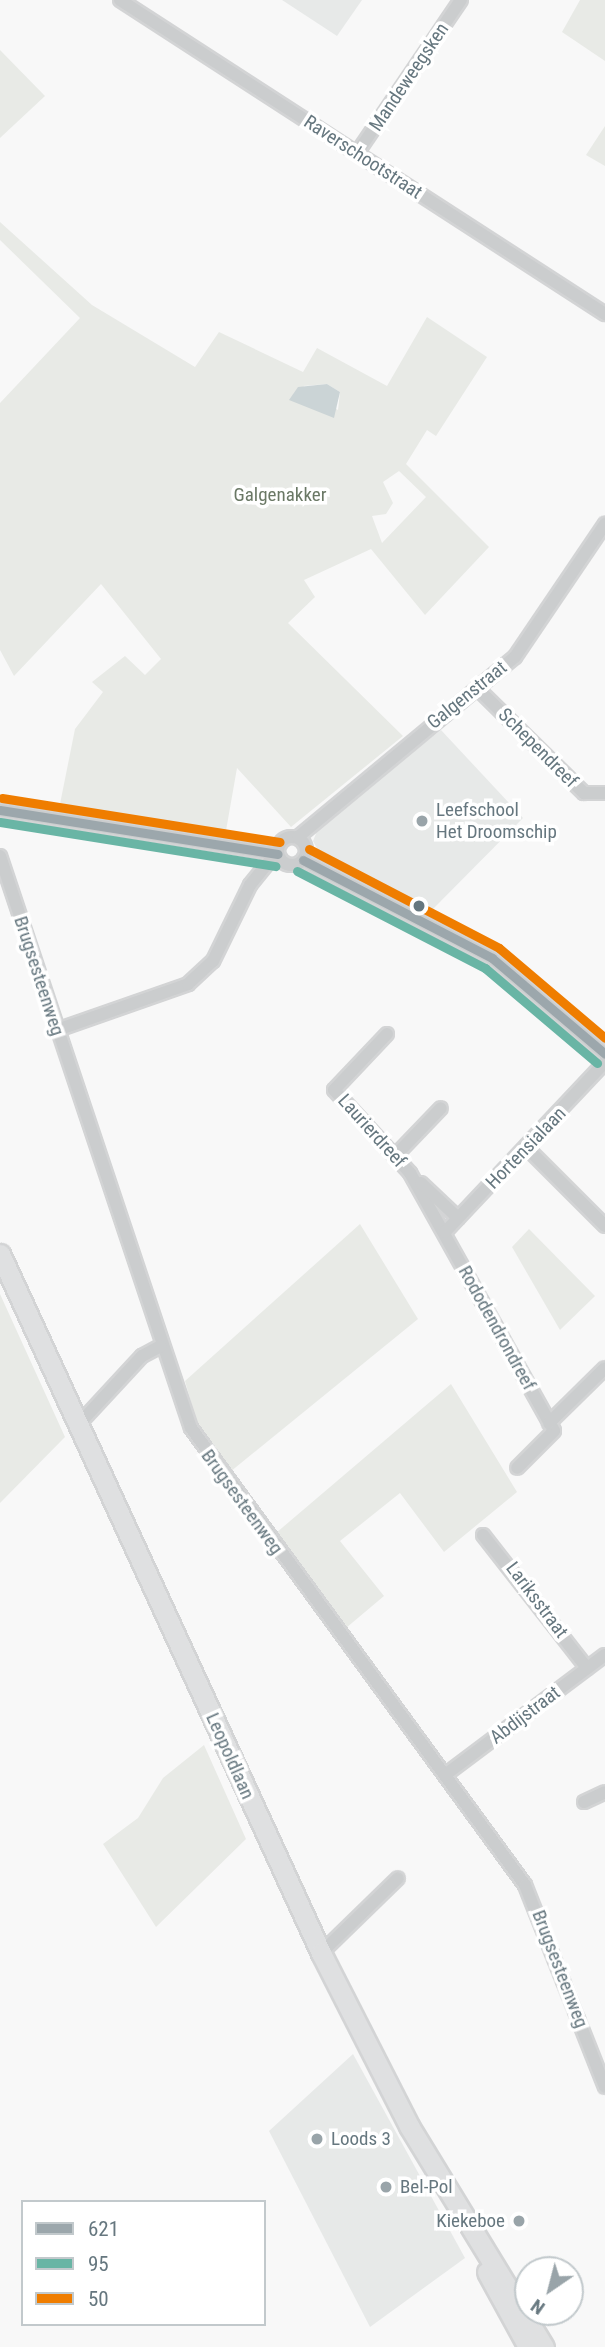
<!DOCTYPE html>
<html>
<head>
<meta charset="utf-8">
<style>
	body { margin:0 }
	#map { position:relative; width:605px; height:2347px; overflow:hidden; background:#f8f8f8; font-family:"Roboto Condensed",sans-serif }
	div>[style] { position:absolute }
	.built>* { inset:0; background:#e7e9e8 }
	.green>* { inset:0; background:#e8eae6 }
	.water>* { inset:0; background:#cbd4d6 }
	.roads { filter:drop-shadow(2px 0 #d3d4d5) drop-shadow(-2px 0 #d3d4d5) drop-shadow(0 2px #d3d4d5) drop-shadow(0 -2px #d3d4d5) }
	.minor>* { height:12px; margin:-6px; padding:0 6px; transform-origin:6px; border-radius:6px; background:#cbcdce }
	.minor>.ring { margin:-6px; padding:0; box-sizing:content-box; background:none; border:12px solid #cbcdce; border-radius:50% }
	.primary>* { height:19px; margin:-9.5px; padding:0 9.5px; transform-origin:9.5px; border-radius:9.5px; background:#dfe0e1 }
	.bus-1>* { height:9px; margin:-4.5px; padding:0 4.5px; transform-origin:4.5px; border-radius:4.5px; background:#9ca7ac }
	.bus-2>* { height:9px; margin:-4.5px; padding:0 4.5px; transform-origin:4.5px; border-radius:4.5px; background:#69b5a5 }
	.bus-3>* { height:9px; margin:-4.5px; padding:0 4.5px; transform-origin:4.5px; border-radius:4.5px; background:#ef7d00 }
	.dots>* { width:19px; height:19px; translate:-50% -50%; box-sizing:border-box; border:4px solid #fff; border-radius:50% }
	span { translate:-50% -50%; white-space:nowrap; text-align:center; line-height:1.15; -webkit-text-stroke:7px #fff; paint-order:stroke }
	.street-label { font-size:19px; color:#66777f }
	.park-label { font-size:19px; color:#6a7865 }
	.poi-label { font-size:19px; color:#66777f }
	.left { translate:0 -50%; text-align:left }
	.right { translate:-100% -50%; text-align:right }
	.legend { position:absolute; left:21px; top:2200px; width:245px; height:126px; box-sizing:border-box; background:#fff; border:2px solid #c2c9cc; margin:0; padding:9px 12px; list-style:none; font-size:21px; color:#66777f }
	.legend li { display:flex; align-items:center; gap:14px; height:35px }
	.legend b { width:35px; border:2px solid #c2c9cc }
	.north { position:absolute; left:514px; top:2256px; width:70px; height:70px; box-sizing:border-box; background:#fff; border:2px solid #c2c9cc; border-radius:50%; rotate:215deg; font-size:19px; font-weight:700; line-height:28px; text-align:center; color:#66777f }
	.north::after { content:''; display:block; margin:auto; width:24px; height:32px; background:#99a4a9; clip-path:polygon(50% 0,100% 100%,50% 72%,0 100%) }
</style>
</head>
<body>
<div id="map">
	<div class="built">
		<div style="clip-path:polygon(282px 0,362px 0,337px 36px)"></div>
		<div style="clip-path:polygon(441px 730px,523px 818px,431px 911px,326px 865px,313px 841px,320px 824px)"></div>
		<div style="clip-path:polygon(353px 2054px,465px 2258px,370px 2327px,269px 2131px)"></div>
	</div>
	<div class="green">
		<div style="clip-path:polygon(580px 0,605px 0,605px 61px,562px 32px)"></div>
		<div style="clip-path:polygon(0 50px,45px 96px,0 138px)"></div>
		<div style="clip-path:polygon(605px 126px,605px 166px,586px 155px)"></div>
		<div style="clip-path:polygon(evenodd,0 222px,92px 305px,195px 367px,219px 332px,303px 372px,317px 348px,387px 386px,427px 317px,487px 357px,436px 436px,427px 430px,406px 464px,489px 547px,425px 615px,371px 549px,304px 580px,315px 597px,288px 623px,403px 736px,291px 827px,237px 768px,224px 842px,59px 809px,75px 729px,103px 692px,92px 682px,125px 656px,145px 675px,161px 659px,101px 584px,14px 676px,0 650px,0 403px,80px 318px,0 240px,0 222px,327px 384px,340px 392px,338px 410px,303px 386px,327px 384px,0 222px,399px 471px,426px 497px,382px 543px,372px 516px,386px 514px,393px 503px,383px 482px,399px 471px)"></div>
		<div style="clip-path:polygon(360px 1224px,418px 1319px,230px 1472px,196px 1420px,185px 1381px)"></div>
		<div style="clip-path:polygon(529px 1229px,595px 1296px,560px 1330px,512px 1247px)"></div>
		<div style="clip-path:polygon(0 1294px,65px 1437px,0 1503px)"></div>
		<div style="clip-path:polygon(451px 1384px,517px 1492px,444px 1552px,400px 1493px,340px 1541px,384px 1596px,346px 1628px,276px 1533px)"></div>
		<div style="clip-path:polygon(204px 1745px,246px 1839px,156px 1927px,103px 1844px,138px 1818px,163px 1778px)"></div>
	</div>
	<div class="water">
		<div style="clip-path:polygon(327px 384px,340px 392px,334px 418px,289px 400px,298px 387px)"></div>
	</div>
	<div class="roads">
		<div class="minor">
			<div style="left:120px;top:0;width:578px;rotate:32.92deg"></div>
			<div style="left:357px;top:153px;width:185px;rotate:-55.8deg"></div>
			<div style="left:477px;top:688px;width:150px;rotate:44.5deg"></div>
			<div style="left:584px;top:793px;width:21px"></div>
			<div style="left:0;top:810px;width:281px;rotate:9deg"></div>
			<div class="ring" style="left:278px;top:837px;width:16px;height:16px"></div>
			<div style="left:298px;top:837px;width:282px;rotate:-39.7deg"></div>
			<div style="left:515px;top:657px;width:161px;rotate:-55.9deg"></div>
			<div style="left:0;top:856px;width:603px;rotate:71.54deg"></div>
			<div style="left:191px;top:1428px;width:566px;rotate:53.84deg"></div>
			<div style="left:525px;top:1885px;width:217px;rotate:68.4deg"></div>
			<div style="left:303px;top:860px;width:213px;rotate:27.4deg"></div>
			<div style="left:492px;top:958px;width:148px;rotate:40.3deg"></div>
			<div style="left:57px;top:1030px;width:139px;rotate:-19.3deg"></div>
			<div style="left:188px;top:984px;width:34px;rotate:-43deg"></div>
			<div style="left:213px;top:961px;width:85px;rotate:-64deg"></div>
			<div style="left:250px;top:885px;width:38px;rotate:-51deg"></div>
			<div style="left:387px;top:1034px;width:77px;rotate:133.4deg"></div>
			<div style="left:334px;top:1090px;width:113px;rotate:47.5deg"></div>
			<div style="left:410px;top:1173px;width:295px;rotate:60.8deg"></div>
			<div style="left:554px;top:1431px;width:52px;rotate:135deg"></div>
			<div style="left:528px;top:1149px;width:109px;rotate:45deg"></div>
			<div style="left:395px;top:1156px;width:66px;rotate:-46.2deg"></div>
			<div style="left:421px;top:1183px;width:51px;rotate:43.4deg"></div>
			<div style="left:445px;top:1232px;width:233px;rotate:-46.7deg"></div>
			<div style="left:549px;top:1423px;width:78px;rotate:-44.5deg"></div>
			<div style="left:79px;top:1424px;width:93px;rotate:-47.2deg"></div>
			<div style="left:142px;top:1356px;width:21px;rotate:-28deg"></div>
			<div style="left:483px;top:1535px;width:169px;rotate:52deg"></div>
			<div style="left:445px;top:1775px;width:200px;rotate:-36.9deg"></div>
			<div style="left:584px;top:1802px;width:23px;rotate:-25deg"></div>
			<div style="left:321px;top:1953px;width:107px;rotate:-44.2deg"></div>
		</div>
		<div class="primary">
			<div style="left:0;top:1254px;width:769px;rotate:65.33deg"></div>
			<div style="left:321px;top:1953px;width:194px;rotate:63deg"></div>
			<div style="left:409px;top:2126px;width:259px;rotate:58.6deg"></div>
			<div style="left:487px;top:2272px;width:85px;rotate:61.3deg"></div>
		</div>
	</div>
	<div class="bus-1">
		<div style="left:0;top:810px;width:281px;rotate:9deg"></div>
		<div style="left:303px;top:860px;width:213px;rotate:27.4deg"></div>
		<div style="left:492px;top:958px;width:148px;rotate:40.3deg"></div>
	</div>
	<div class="bus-2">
		<div style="left:0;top:822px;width:279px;rotate:9.1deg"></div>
		<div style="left:297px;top:871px;width:212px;rotate:27.3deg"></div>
		<div style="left:485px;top:968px;width:147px;rotate:40.3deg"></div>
	</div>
	<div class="bus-3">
		<div style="left:2px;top:798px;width:281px;rotate:9deg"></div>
		<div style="left:309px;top:849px;width:214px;rotate:27.5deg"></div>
		<div style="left:499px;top:948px;width:139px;rotate:40.3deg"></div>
	</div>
	<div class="dots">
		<div style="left:422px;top:821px;background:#99a4a9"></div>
		<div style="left:419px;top:906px;background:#66777f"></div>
		<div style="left:317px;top:2139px;background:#99a4a9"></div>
		<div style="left:386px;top:2187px;background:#99a4a9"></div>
		<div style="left:519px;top:2221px;background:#99a4a9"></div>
	</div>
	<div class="street-label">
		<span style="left:409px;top:77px;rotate:-56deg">Mandeweegsken</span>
		<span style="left:363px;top:157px;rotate:33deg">Raverschootstraat</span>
		<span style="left:467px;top:695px;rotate:-39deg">Galgenstraat</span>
		<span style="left:538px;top:748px;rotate:45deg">Schependreef</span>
		<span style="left:39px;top:976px;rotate:72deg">Brugsesteenweg</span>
		<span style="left:372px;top:1131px;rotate:48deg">Laurierdreef</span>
		<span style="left:526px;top:1148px;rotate:-46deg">Hortensialaan</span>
		<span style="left:497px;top:1328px;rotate:61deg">Rododendrondreef</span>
		<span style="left:242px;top:1502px;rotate:54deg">Brugsesteenweg</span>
		<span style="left:537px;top:1600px;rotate:53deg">Lariksstraat</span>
		<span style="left:525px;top:1715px;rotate:-37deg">Abdijstraat</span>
		<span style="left:230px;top:1756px;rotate:66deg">Leopoldlaan</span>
		<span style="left:560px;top:1969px;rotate:69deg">Brugsesteenweg</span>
	</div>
	<div class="park-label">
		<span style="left:280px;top:495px">Galgenakker</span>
	</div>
	<div class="poi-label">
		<span class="left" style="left:436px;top:821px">Leefschool<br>Het Droomschip</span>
		<span class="left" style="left:331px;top:2139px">Loods 3</span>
		<span class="left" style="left:400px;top:2187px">Bel-Pol</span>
		<span class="right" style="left:505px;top:2221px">Kiekeboe</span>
	</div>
	<ul class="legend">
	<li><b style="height:9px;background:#9ca7ac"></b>621</li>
	<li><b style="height:9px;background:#69b5a5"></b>95</li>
	<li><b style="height:9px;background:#ef7d00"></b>50</li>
	</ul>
	<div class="north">N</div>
</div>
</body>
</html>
